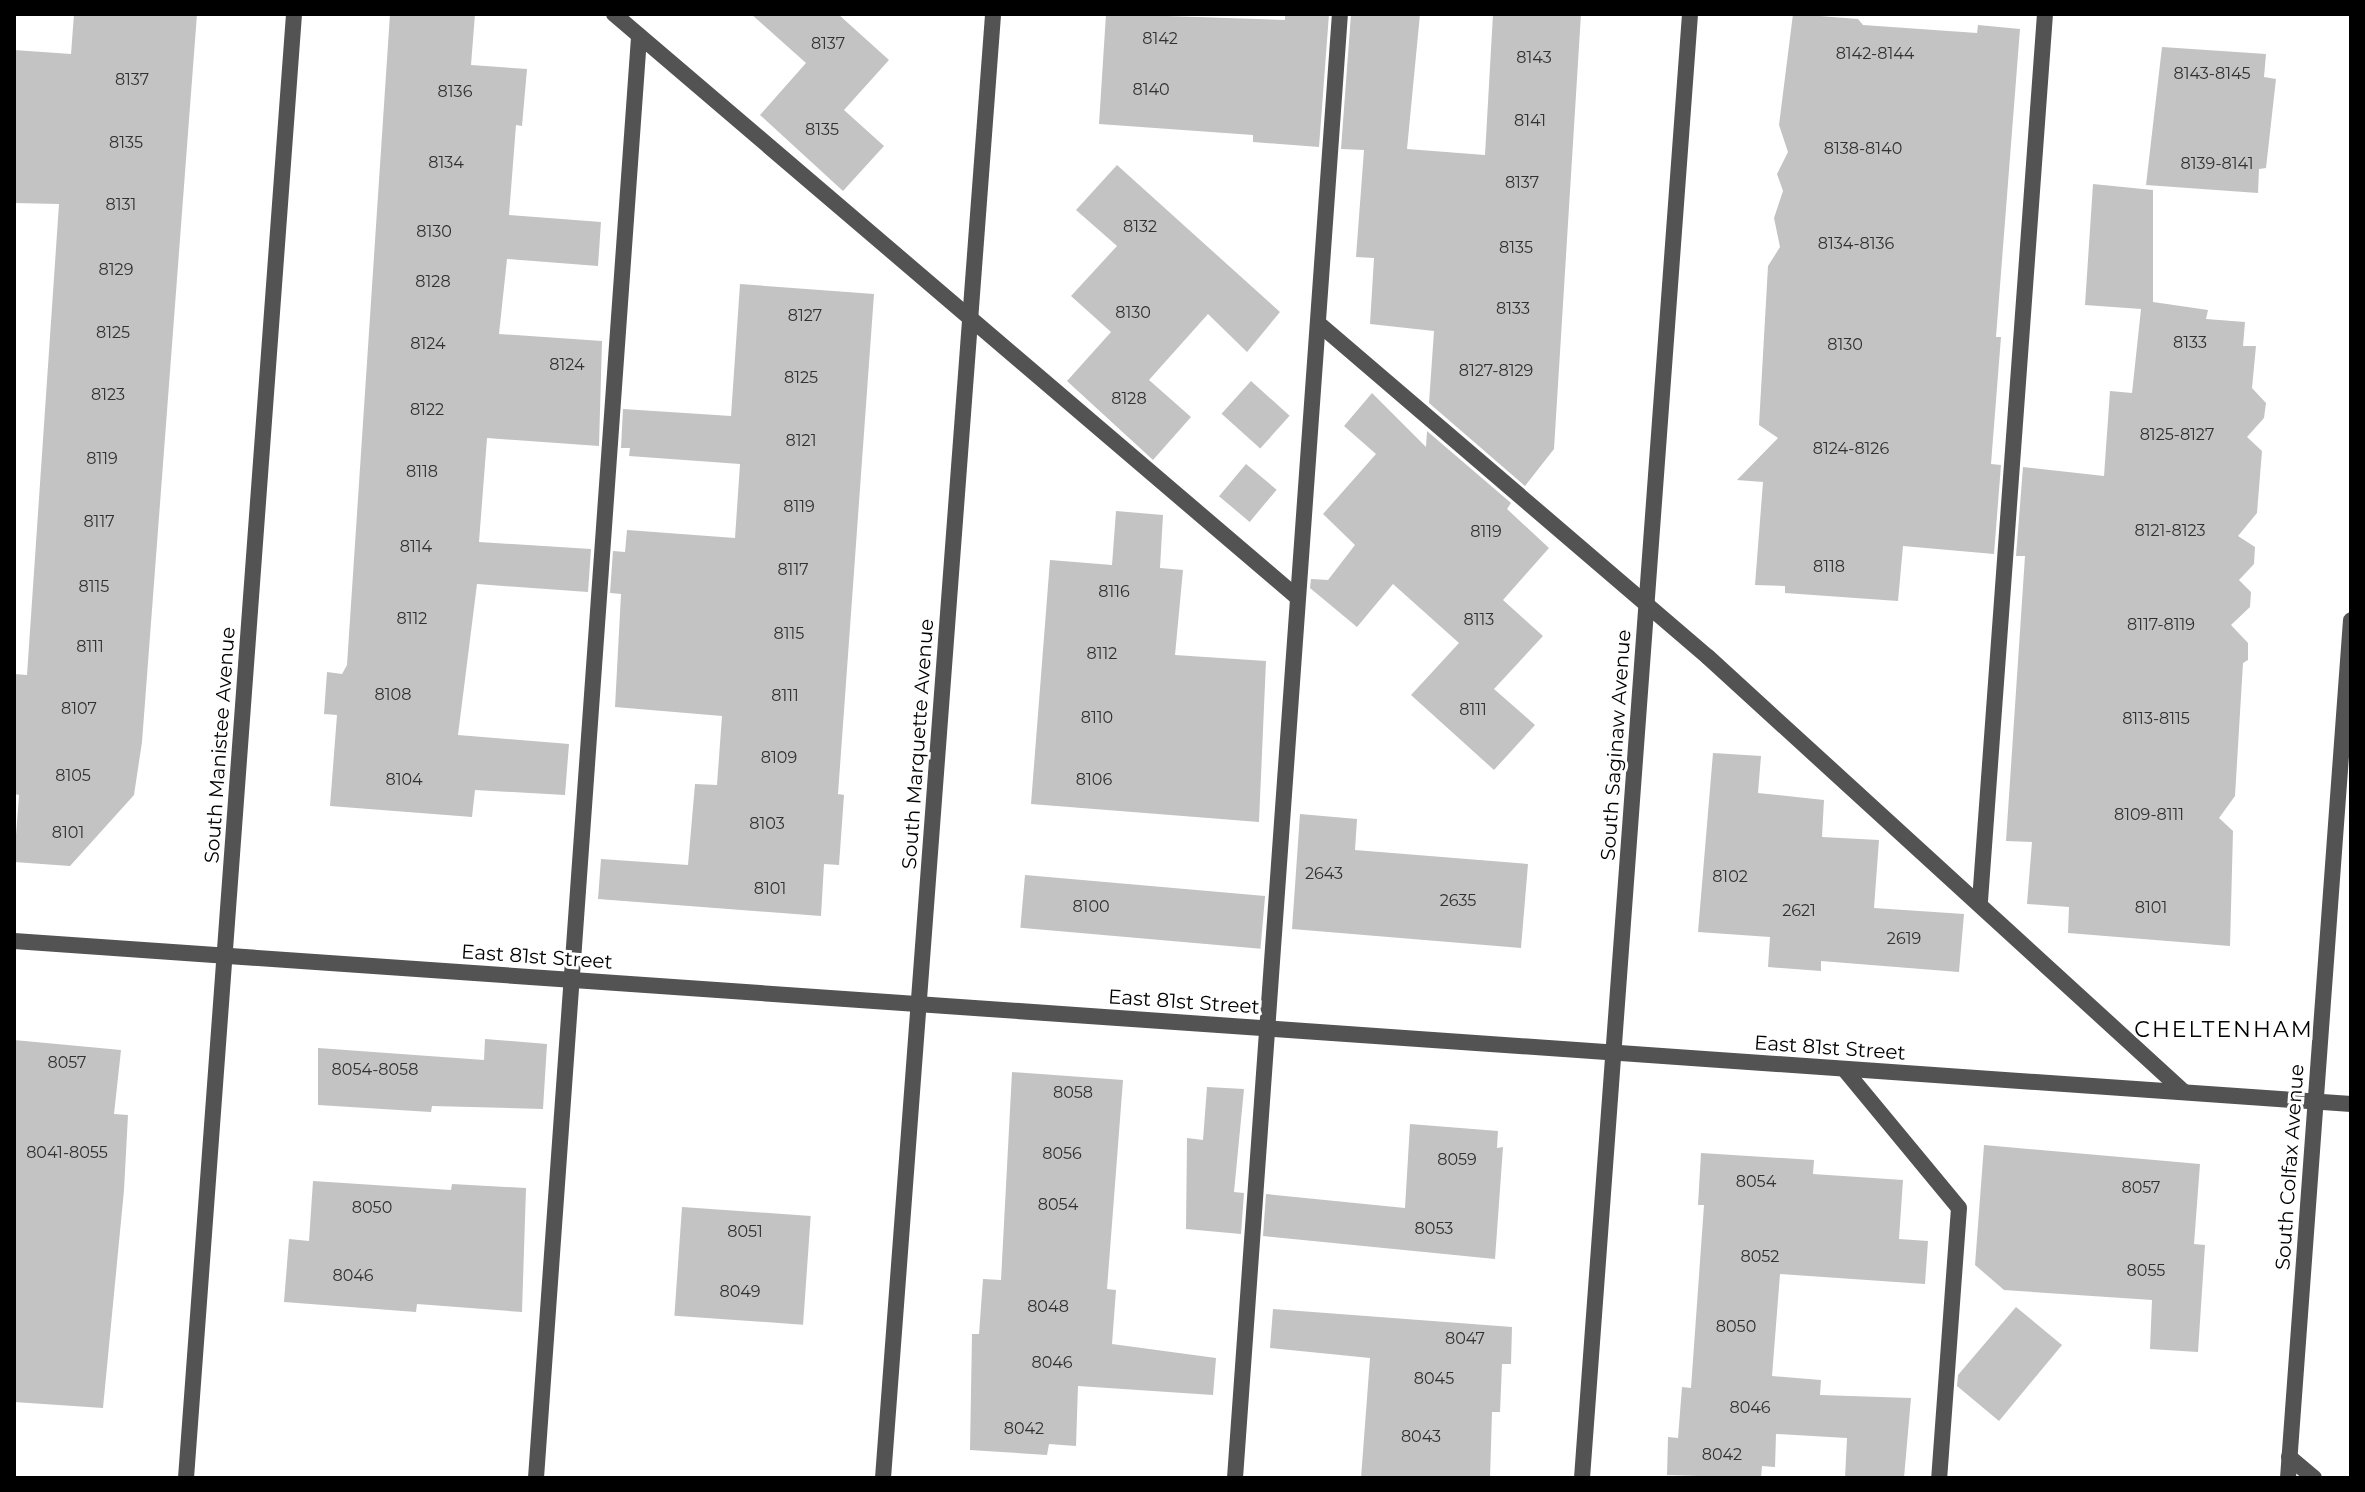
<!DOCTYPE html>
<html>
<head>
<meta charset="utf-8">
<style>
	body { margin:0 }
	#map { position:relative; width:2365px; height:1492px; overflow:hidden; background:#fff; font-family:Montserrat,sans-serif }
	div>[style] { position:absolute }
	.building>* { inset:0; background:#c3c3c3; transform-origin:0 0 }
	.service>* { height:16px; margin:-8px; padding:0 8px; transform-origin:8px; border-radius:8px; background:#535353 }
	.minor>* { height:16px; margin:-8px; padding:0 8px; transform-origin:8px; border-radius:8px; background:#535353 }
	span { translate:-50% -50%; white-space:nowrap; text-align:center; line-height:1.15; -webkit-text-stroke:6px #fff; paint-order:stroke }
	.number-label { font-size:16px; color:#313131 }
	.number-label span { -webkit-text-stroke-width:0 }
	.street-label { font-size:20px; color:#000 }
	.neighbourhood-label { font-size:22px; color:#000; letter-spacing:2px }
	.frame { position:absolute; inset:0; border:16px solid #000; pointer-events:none }
</style>
</head>
<body>
<div id="map">
	<div class="building">
		<div style="clip-path:polygon(74px 14px,197px 14px,142px 742px,134px 795px,70px 866px,14px 862px,19px 795px,14px 794px,14px 674px,27px 675px,59px 204px,14px 203px,14px 50px,71px 54px)"></div>
		<div style="clip-path:polygon(390px 14px,475px 14px,471px 65px,527px 69px,522px 126px,516px 125px,509px 215px,601px 222px,598px 266px,507px 259px,499px 334px,602px 341px,599px 446px,487px 438px,479px 542px,591px 549px,588px 592px,477px 584px,458px 735px,569px 744px,565px 795px,475px 790px,472px 817px,330px 806px,337px 715px,324px 714px,327px 672px,342px 674px,347px 665px)"></div>
		<div style="clip-path:polygon(751px 14px,838px 14px,889px 60px,844px 110px,884px 146px,843px 191px,760px 115px,806px 63px)"></div>
		<div style="clip-path:polygon(1106px 14px,1285px 20px,1285px 14px,1329px 14px,1319px 147px,1253px 142px,1253px 135px,1099px 124px)"></div>
		<div style="clip-path:polygon(1351px 14px,1420px 14px,1407px 149px,1485px 155px,1493px 14px,1581px 14px,1554px 449px,1525px 486px,1429px 403px,1434px 331px,1370px 324px,1374px 258px,1356px 257px,1364px 150px,1341px 149px)"></div>
		<div style="clip-path:polygon(1793px 14px,1858px 19px,1863px 25px,1977px 33px,1978px 25px,2020px 29px,1996px 337px,2001px 337px,1991px 464px,2001px 465px,1994px 554px,1903px 546px,1898px 601px,1785px 593px,1785px 586px,1755px 585px,1763px 482px,1737px 480px,1778px 438px,1759px 425px,1768px 266px,1780px 247px,1774px 218px,1783px 191px,1777px 174px,1788px 152px,1779px 125px)"></div>
		<div style="clip-path:polygon(2162px 47px,2266px 54px,2264px 77px,2276px 79px,2266px 168px,2259px 169px,2258px 193px,2146px 185px)"></div>
		<div style="clip-path:polygon(1117px 165px,1280px 312px,1247px 352px,1208px 314px,1149px 380px,1191px 417px,1153px 460px,1067px 381px,1111px 332px,1071px 296px,1117px 246px,1076px 210px)"></div>
		<div style="clip-path:polygon(2093px 184px,2153px 190px,2153px 302px,2208px 310px,2206px 319px,2245px 322px,2243px 346px,2256px 346px,2252px 388px,2266px 403px,2264px 418px,2247px 437px,2262px 451px,2257px 513px,2238px 536px,2255px 547px,2254px 564px,2239px 580px,2251px 592px,2250px 607px,2231px 625px,2248px 643px,2248px 660px,2243px 663px,2235px 796px,2219px 818px,2233px 831px,2230px 946px,2068px 933px,2069px 907px,2027px 904px,2032px 842px,2006px 841px,2025px 556px,2016px 556px,2023px 467px,2104px 476px,2110px 391px,2132px 393px,2141px 309px,2085px 305px)"></div>
		<div style="clip-path:polygon(740px 284px,874px 294px,838px 794px,844px 795px,839px 865px,824px 864px,821px 916px,598px 899px,601px 859px,688px 865px,695px 784px,717px 785px,722px 716px,615px 707px,621px 594px,610px 593px,613px 551px,625px 552px,627px 530px,735px 538px,740px 464px,629px 456px,630px 448px,621px 448px,623px 409px,731px 416px)"></div>
		<div style="left:1251px;top:381px;width:52px;height:44px;rotate:42deg"></div>
		<div style="clip-path:polygon(1372px 393px,1426px 447px,1427px 431px,1511px 503px,1507px 509px,1549px 548px,1503px 600px,1543px 636px,1494px 689px,1535px 725px,1494px 770px,1411px 695px,1459px 643px,1393px 584px,1357px 627px,1310px 588px,1311px 579px,1328px 580px,1355px 545px,1323px 514px,1376px 454px,1344px 426px)"></div>
		<div style="left:1246px;top:464px;width:40px;height:42px;rotate:40deg"></div>
		<div style="clip-path:polygon(1116px 511px,1163px 515px,1160px 568px,1183px 570px,1175px 655px,1266px 661px,1259px 822px,1031px 804px,1050px 560px,1112px 565px)"></div>
		<div style="clip-path:polygon(1713px 753px,1761px 756px,1758px 793px,1824px 800px,1822px 837px,1879px 840px,1874px 908px,1964px 914px,1959px 972px,1821px 961px,1821px 971px,1768px 967px,1770px 937px,1698px 932px)"></div>
		<div style="clip-path:polygon(1300px 814px,1357px 819px,1355px 850px,1528px 864px,1521px 948px,1292px 929px)"></div>
		<div style="left:1025px;top:875px;width:241px;height:53px;rotate:5deg"></div>
		<div style="clip-path:polygon(485px 1039px,547px 1044px,543px 1109px,432px 1106px,431px 1112px,318px 1105px,318px 1048px,484px 1060px)"></div>
		<div style="clip-path:polygon(14px 1040px,121px 1050px,114px 1114px,128px 1115px,124px 1190px,103px 1408px,14px 1402px)"></div>
		<div style="clip-path:polygon(1012px 1072px,1123px 1080px,1107px 1289px,1116px 1290px,1112px 1344px,1216px 1358px,1213px 1395px,1078px 1386px,1076px 1446px,1049px 1444px,1047px 1455px,970px 1450px,972px 1334px,979px 1334px,983px 1279px,1001px 1280px)"></div>
		<div style="clip-path:polygon(1207px 1087px,1244px 1089px,1234px 1192px,1244px 1193px,1241px 1234px,1186px 1229px,1187px 1138px,1203px 1140px)"></div>
		<div style="clip-path:polygon(1410px 1124px,1498px 1131px,1497px 1148px,1503px 1147px,1495px 1259px,1263px 1236px,1266px 1194px,1405px 1208px)"></div>
		<div style="clip-path:polygon(1984px 1145px,2200px 1164px,2194px 1244px,2205px 1245px,2198px 1352px,2150px 1349px,2152px 1300px,2004px 1290px,1975px 1265px)"></div>
		<div style="clip-path:polygon(1701px 1153px,1814px 1160px,1813px 1174px,1903px 1180px,1899px 1239px,1928px 1241px,1925px 1284px,1780px 1274px,1772px 1376px,1821px 1380px,1820px 1395px,1911px 1398px,1904px 1478px,1845px 1478px,1847px 1438px,1776px 1434px,1775px 1467px,1762px 1466px,1761px 1478px,1667px 1475px,1668px 1437px,1678px 1438px,1682px 1387px,1691px 1388px,1704px 1205px,1698px 1205px)"></div>
		<div style="clip-path:polygon(313px 1181px,451px 1190px,452px 1184px,526px 1188px,522px 1312px,417px 1304px,416px 1312px,284px 1302px,289px 1239px,309px 1241px)"></div>
		<div style="left:682px;top:1207px;width:129px;height:109px;rotate:4deg"></div>
		<div style="clip-path:polygon(2016px 1307px,2062px 1345px,1999px 1421px,1957px 1386px,1958px 1375px)"></div>
		<div style="clip-path:polygon(1273px 1309px,1512px 1327px,1511px 1364px,1502px 1364px,1500px 1412px,1492px 1412px,1490px 1478px,1361px 1478px,1370px 1358px,1270px 1348px)"></div>
	</div>
	<div class="service">
		<div style="left:614px;top:14px;width:899px;rotate:40.49deg"></div>
		<div style="left:1318px;top:323px;width:513px;rotate:40.58deg"></div>
		<div style="left:1708px;top:657px;width:645px;rotate:42.42deg"></div>
		<div style="left:1980px;top:901px;width:889px;rotate:-85.81deg"></div>
		<div style="left:1844px;top:1069px;width:180px;rotate:50.4deg"></div>
		<div style="left:1959px;top:1208px;width:271px;rotate:94.2deg"></div>
		<div style="left:2289px;top:1457px;width:33px;rotate:40deg"></div>
		<div style="left:536px;top:1478px;width:1446px;rotate:-85.91deg"></div>
		<div style="left:1235px;top:1478px;width:1468px;rotate:-85.9deg"></div>
	</div>
	<div class="minor">
		<div style="left:14px;top:941px;width:2343px;rotate:3.99deg"></div>
		<div style="left:186px;top:1478px;width:1468px;rotate:-85.78deg"></div>
		<div style="left:883px;top:1478px;width:1468px;rotate:-85.7deg"></div>
		<div style="left:1582px;top:1478px;width:1468px;rotate:-85.78deg"></div>
		<div style="left:2288px;top:1478px;width:860px;rotate:-85.8deg"></div>
	</div>
	<div class="number-label">
		<span style="left:1160px;top:39px">8142</span>
		<span style="left:828px;top:44px">8137</span>
		<span style="left:1875px;top:54px">8142-8144</span>
		<span style="left:1534px;top:58px">8143</span>
		<span style="left:2212px;top:74px">8143-8145</span>
		<span style="left:132px;top:80px">8137</span>
		<span style="left:1151px;top:90px">8140</span>
		<span style="left:455px;top:92px">8136</span>
		<span style="left:1530px;top:121px">8141</span>
		<span style="left:822px;top:130px">8135</span>
		<span style="left:126px;top:143px">8135</span>
		<span style="left:1863px;top:149px">8138-8140</span>
		<span style="left:446px;top:163px">8134</span>
		<span style="left:2217px;top:164px">8139-8141</span>
		<span style="left:1522px;top:183px">8137</span>
		<span style="left:121px;top:205px">8131</span>
		<span style="left:1140px;top:227px">8132</span>
		<span style="left:434px;top:232px">8130</span>
		<span style="left:1856px;top:244px">8134-8136</span>
		<span style="left:1516px;top:248px">8135</span>
		<span style="left:116px;top:270px">8129</span>
		<span style="left:433px;top:282px">8128</span>
		<span style="left:1513px;top:309px">8133</span>
		<span style="left:1133px;top:313px">8130</span>
		<span style="left:805px;top:316px">8127</span>
		<span style="left:113px;top:333px">8125</span>
		<span style="left:2190px;top:343px">8133</span>
		<span style="left:428px;top:344px">8124</span>
		<span style="left:1845px;top:345px">8130</span>
		<span style="left:567px;top:365px">8124</span>
		<span style="left:1496px;top:371px">8127-8129</span>
		<span style="left:801px;top:378px">8125</span>
		<span style="left:108px;top:395px">8123</span>
		<span style="left:1129px;top:399px">8128</span>
		<span style="left:427px;top:410px">8122</span>
		<span style="left:2177px;top:435px">8125-8127</span>
		<span style="left:801px;top:441px">8121</span>
		<span style="left:1851px;top:449px">8124-8126</span>
		<span style="left:102px;top:459px">8119</span>
		<span style="left:422px;top:472px">8118</span>
		<span style="left:799px;top:507px">8119</span>
		<span style="left:99px;top:522px">8117</span>
		<span style="left:2170px;top:531px">8121-8123</span>
		<span style="left:1486px;top:532px">8119</span>
		<span style="left:416px;top:547px">8114</span>
		<span style="left:1829px;top:567px">8118</span>
		<span style="left:793px;top:570px">8117</span>
		<span style="left:94px;top:587px">8115</span>
		<span style="left:1114px;top:592px">8116</span>
		<span style="left:412px;top:619px">8112</span>
		<span style="left:1479px;top:620px">8113</span>
		<span style="left:2161px;top:625px">8117-8119</span>
		<span style="left:789px;top:634px">8115</span>
		<span style="left:90px;top:647px">8111</span>
		<span style="left:1102px;top:654px">8112</span>
		<span style="left:393px;top:695px">8108</span>
		<span style="left:785px;top:696px">8111</span>
		<span style="left:79px;top:709px">8107</span>
		<span style="left:1473px;top:710px">8111</span>
		<span style="left:1097px;top:718px">8110</span>
		<span style="left:2156px;top:719px">8113-8115</span>
		<span style="left:779px;top:758px">8109</span>
		<span style="left:73px;top:776px">8105</span>
		<span style="left:404px;top:780px">8104</span>
		<span style="left:1094px;top:780px">8106</span>
		<span style="left:2149px;top:815px">8109-8111</span>
		<span style="left:767px;top:824px">8103</span>
		<span style="left:68px;top:833px">8101</span>
		<span style="left:1324px;top:874px">2643</span>
		<span style="left:1730px;top:877px">8102</span>
		<span style="left:770px;top:889px">8101</span>
		<span style="left:1458px;top:901px">2635</span>
		<span style="left:1091px;top:907px">8100</span>
		<span style="left:2151px;top:908px">8101</span>
		<span style="left:1799px;top:911px">2621</span>
		<span style="left:1904px;top:939px">2619</span>
		<span style="left:67px;top:1063px">8057</span>
		<span style="left:375px;top:1070px">8054-8058</span>
		<span style="left:1073px;top:1093px">8058</span>
		<span style="left:67px;top:1153px">8041-8055</span>
		<span style="left:1062px;top:1154px">8056</span>
		<span style="left:1457px;top:1160px">8059</span>
		<span style="left:1756px;top:1182px">8054</span>
		<span style="left:2141px;top:1188px">8057</span>
		<span style="left:1058px;top:1205px">8054</span>
		<span style="left:372px;top:1208px">8050</span>
		<span style="left:1434px;top:1229px">8053</span>
		<span style="left:745px;top:1232px">8051</span>
		<span style="left:1760px;top:1257px">8052</span>
		<span style="left:2146px;top:1271px">8055</span>
		<span style="left:353px;top:1276px">8046</span>
		<span style="left:740px;top:1292px">8049</span>
		<span style="left:1048px;top:1307px">8048</span>
		<span style="left:1736px;top:1327px">8050</span>
		<span style="left:1465px;top:1339px">8047</span>
		<span style="left:1052px;top:1363px">8046</span>
		<span style="left:1434px;top:1379px">8045</span>
		<span style="left:1750px;top:1408px">8046</span>
		<span style="left:1024px;top:1429px">8042</span>
		<span style="left:1421px;top:1437px">8043</span>
		<span style="left:1722px;top:1455px">8042</span>
	</div>
	<div class="street-label">
		<span style="left:918px;top:744px;rotate:-86deg">South Marquette Avenue</span>
		<span style="left:220px;top:745px;rotate:-86deg">South Manistee Avenue</span>
		<span style="left:1616px;top:745px;rotate:-86deg">South Saginaw Avenue</span>
		<span style="left:537px;top:957px;rotate:4deg">East 81st Street</span>
		<span style="left:1184px;top:1002px;rotate:4deg">East 81st Street</span>
		<span style="left:1830px;top:1048px;rotate:4deg">East 81st Street</span>
		<span style="left:2290px;top:1167px;rotate:-86deg">South Colfax Avenue</span>
	</div>
	<div class="neighbourhood-label">
		<span style="left:2224px;top:1030px">CHELTENHAM</span>
	</div>
	<div class="frame"></div>
</div>
</body>
</html>
